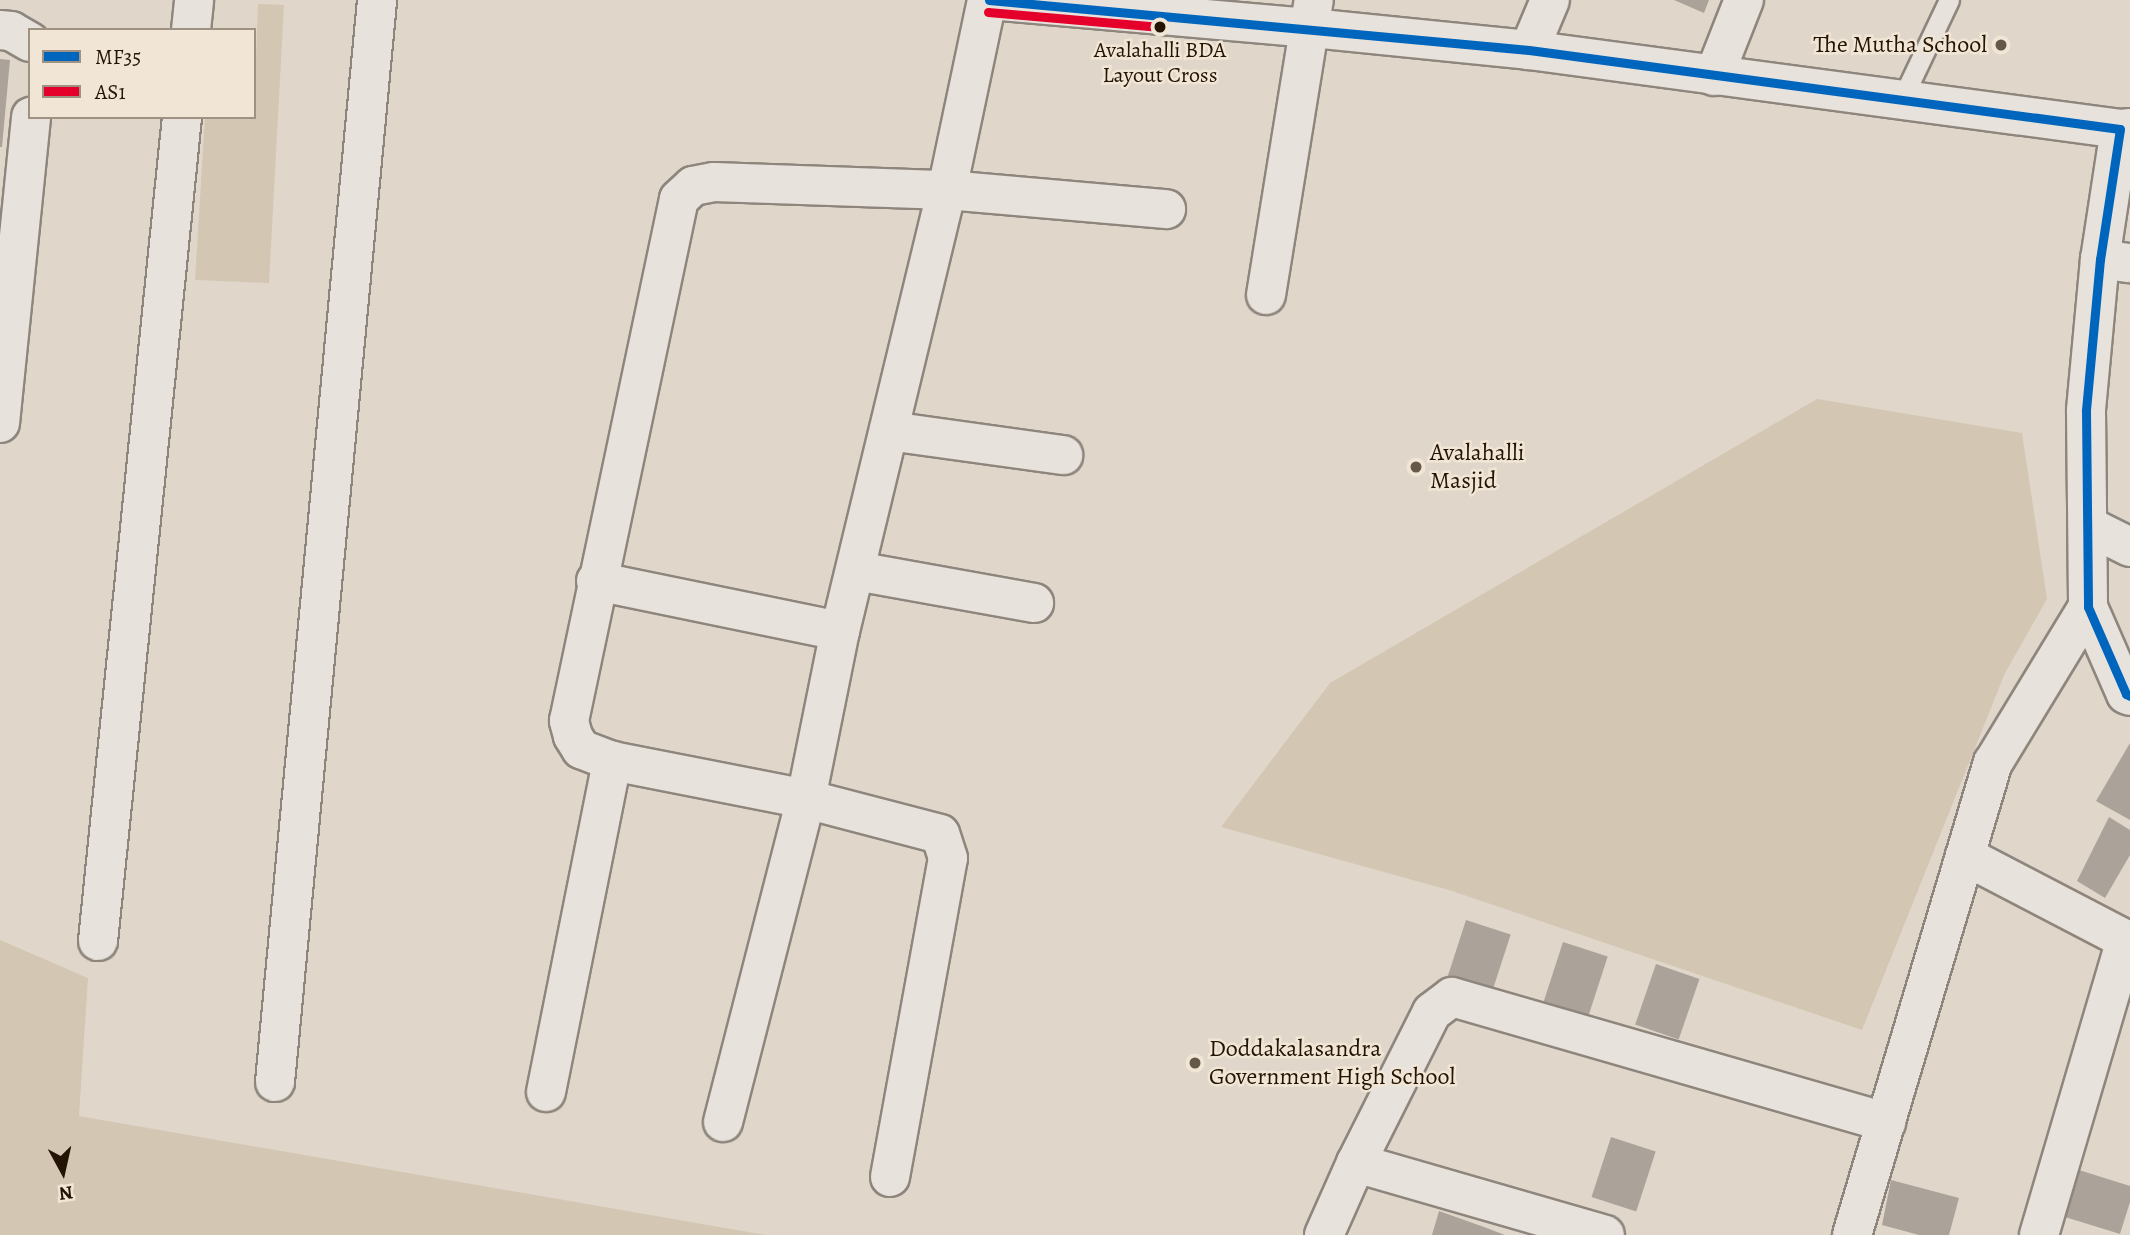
<!DOCTYPE html>
<html>
<head>
<meta charset="utf-8">
<style>
	body { margin:0 }
	#map { position:relative; width:2130px; height:1235px; overflow:hidden; background:#e0d7ca; font-family:Alegreya,serif }
	div>[style] { position:absolute }
	.green>* { inset:0; background:#d3c6b3 }
	.building>* { inset:0; background:#aba399; transform-origin:0 0 }
	.roads { filter:drop-shadow(2px 0 #8e867d) drop-shadow(-2px 0 #8e867d) drop-shadow(0 2px #8e867d) drop-shadow(0 -2px #8e867d) }
	.service>* { height:19px; margin:-9.5px; padding:0 9.5px; transform-origin:9.5px; border-radius:9.5px; background:#e7e2dc }
	.minor>* { height:38px; margin:-19px; padding:0 19px; transform-origin:19px; border-radius:19px; background:#e7e2dc }
	.tertiary>* { height:38px; margin:-19px; padding:0 19px; transform-origin:19px; border-radius:19px; background:#e7e2dc }
	.secondary>* { height:38px; margin:-19px; padding:0 19px; transform-origin:19px; border-radius:19px; background:#e7e2dc }
	.bus-1>* { height:9px; margin:-4.5px; padding:0 4.5px; transform-origin:4.5px; border-radius:4.5px; background:#0065bd }
	.bus-2>* { height:9px; margin:-4.5px; padding:0 4.5px; transform-origin:4.5px; border-radius:4.5px; background:#e4002b }
	.dots>* { width:19px; height:19px; translate:-50% -50%; box-sizing:border-box; border:4px solid #f1e6d6; border-radius:50% }
	span { translate:-50% -50%; white-space:nowrap; text-align:center; line-height:1.15; -webkit-text-stroke:5px #f1e6d6; paint-order:stroke }
	.bus-label { font-size:22px; color:#241403 }
	.poi-label { font-size:24px; color:#241403 }
	.right { translate:-100% -50%; text-align:right }
	.left { translate:0 -50%; text-align:left }
	.legend { position:absolute; left:28px; top:28px; width:228px; height:91px; box-sizing:border-box; background:#f1e6d6; border:2px solid #9f9282; margin:0; padding:9px 12px; list-style:none; font-size:21px; color:#241403 }
	.legend li { display:flex; align-items:center; gap:14px; height:35px }
	.legend b { width:35px; border:2px solid #9f9282 }
	.north { position:absolute; left:28px; top:1137px; width:70px; height:70px; -webkit-text-stroke:5px #f1e6d6; paint-order:stroke; rotate:172deg; font-size:19px; font-weight:700; line-height:28px; text-align:center; color:#241403 }
	.north::after { content:''; display:block; margin:auto; width:24px; height:32px; background:#241403; clip-path:polygon(50% 0,100% 100%,50% 72%,0 100%) }
</style>
</head>
<body>
<div id="map">
	<div class="green">
		<div style="clip-path:polygon(258px 4px,284px 5px,269px 283px,195px 280px,205px 117px,254px 117px)"></div>
		<div style="clip-path:polygon(1817px 399px,2022px 433px,2047px 599px,2005px 673px,1862px 1030px,1449px 890px,1221px 827px,1330px 683px)"></div>
		<div style="clip-path:polygon(0 940px,88px 978px,79px 1116px,766px 1235px,0 1235px)"></div>
	</div>
	<div class="building">
		<div style="clip-path:polygon(1674px 0,1709px 0,1704px 13px)"></div>
		<div style="clip-path:polygon(0 59px,10px 60px,2px 147px,0 147px)"></div>
		<div style="clip-path:polygon(2130px 743px,2130px 820px,2096px 801px)"></div>
		<div style="clip-path:polygon(2109px 817px,2130px 830px,2130px 855px,2105px 898px,2077px 881px)"></div>
		<div style="left:1466px;top:920px;width:47px;height:62px;rotate:18deg"></div>
		<div style="left:1563px;top:942px;width:47px;height:63px;rotate:18deg"></div>
		<div style="left:1656px;top:964px;width:46px;height:64px;rotate:19deg"></div>
		<div style="left:1611px;top:1137px;width:47px;height:63px;rotate:18deg"></div>
		<div style="clip-path:polygon(2079px 1170px,2130px 1186px,2130px 1202px,2120px 1234px,2065px 1217px)"></div>
		<div style="clip-path:polygon(1891px 1180px,1959px 1198px,1949px 1235px,1919px 1235px,1882px 1225px)"></div>
		<div style="clip-path:polygon(1439px 1211px,1484px 1227px,1505px 1235px,1432px 1235px)"></div>
	</div>
	<div class="roads">
		<div class="service">
			<div style="left:1901px;top:101px;width:112px;rotate:-64.6deg"></div>
		</div>
		<div class="minor">
			<div style="left:0;top:30px;width:11px;rotate:5deg"></div>
			<div style="left:11px;top:31px;width:22px;rotate:30deg"></div>
			<div style="left:191px;top:30px;width:30px;rotate:-84deg"></div>
			<div style="left:1529px;top:50px;width:54px;rotate:-67.2deg"></div>
			<div style="left:1714px;top:76px;width:82px;rotate:-68.5deg"></div>
			<div style="left:2100px;top:259px;width:30px;rotate:8deg"></div>
			<div style="left:1266px;top:295px;width:299px;rotate:-80.8deg"></div>
			<div style="left:0;top:423px;width:308px;rotate:-84.2deg"></div>
			<div style="left:889px;top:431px;width:176px;rotate:7.9deg"></div>
			<div style="left:856px;top:571px;width:181px;rotate:10.2deg"></div>
			<div style="left:596px;top:581px;width:249px;rotate:11.6deg"></div>
			<div style="left:1965px;top:856px;width:186px;rotate:27.5deg"></div>
			<div style="left:98px;top:941px;width:828px;rotate:-84.18deg"></div>
			<div style="left:275px;top:1082px;width:1087px;rotate:-84.61deg"></div>
			<div style="left:546px;top:1092px;width:338px;rotate:-78.7deg"></div>
			<div style="left:723px;top:1122px;width:333px;rotate:-75.6deg"></div>
			<div style="left:806px;top:799px;width:171px;rotate:-78.6deg"></div>
			<div style="left:840px;top:631px;width:454px;rotate:-76.4deg"></div>
			<div style="left:947px;top:190px;width:194px;rotate:-78.1deg"></div>
			<div style="left:1356px;top:1163px;width:169px;rotate:-63.3deg"></div>
			<div style="left:1432px;top:1012px;width:25px;rotate:-37deg"></div>
			<div style="left:1452px;top:997px;width:452px;rotate:16.1deg"></div>
			<div style="left:890px;top:1177px;width:324px;rotate:-79.7deg"></div>
			<div style="left:948px;top:858px;width:25px;rotate:-108deg"></div>
			<div style="left:940px;top:834px;width:138px;rotate:-165.4deg"></div>
			<div style="left:806px;top:799px;width:198px;rotate:-168.9deg"></div>
			<div style="left:612px;top:761px;width:33px;rotate:-159deg"></div>
			<div style="left:581px;top:749px;width:15px;rotate:-122deg"></div>
			<div style="left:573px;top:736px;width:16px;rotate:-105deg"></div>
			<div style="left:569px;top:721px;width:533px;rotate:-78.1deg"></div>
			<div style="left:679px;top:199px;width:19px;rotate:-43deg"></div>
			<div style="left:693px;top:186px;width:21px;rotate:-11deg"></div>
			<div style="left:714px;top:182px;width:233px;rotate:2deg"></div>
			<div style="left:947px;top:190px;width:220px;rotate:5deg"></div>
			<div style="left:1324px;top:1235px;width:79px;rotate:-66deg"></div>
			<div style="left:1356px;top:1163px;width:259px;rotate:16.1deg"></div>
			<div style="left:1852px;top:1235px;width:493px;rotate:-73.4deg"></div>
			<div style="left:1993px;top:763px;width:183px;rotate:-58.7deg"></div>
			<div style="left:2039px;top:1235px;width:308px;rotate:-73.6deg"></div>
		</div>
		<div class="tertiary">
			<div style="left:989px;top:0;width:324px;rotate:5deg"></div>
			<div style="left:1312px;top:28px;width:218px;rotate:5.8deg"></div>
			<div style="left:1529px;top:50px;width:596px;rotate:7.61deg"></div>
		</div>
		<div class="secondary">
			<div style="left:2130px;top:128px;width:10px;rotate:174deg"></div>
			<div style="left:2120px;top:129px;width:132px;rotate:98.7deg"></div>
			<div style="left:2100px;top:259px;width:153px;rotate:95.3deg"></div>
			<div style="left:2086px;top:411px;width:196px;rotate:89.4deg"></div>
			<div style="left:2088px;top:607px;width:95px;rotate:66.4deg"></div>
			<div style="left:2126px;top:694px;width:4px;rotate:27deg"></div>
			<div style="left:2088px;top:526px;width:47px;rotate:26.6deg"></div>
		</div>
	</div>
	<div class="bus-1">
		<div style="left:989px;top:0;width:542px;rotate:5.29deg"></div>
		<div style="left:1529px;top:50px;width:596px;rotate:7.61deg"></div>
		<div style="left:2120px;top:129px;width:132px;rotate:98.7deg"></div>
		<div style="left:2100px;top:259px;width:153px;rotate:95.3deg"></div>
		<div style="left:2086px;top:411px;width:196px;rotate:89.4deg"></div>
		<div style="left:2088px;top:607px;width:95px;rotate:66.4deg"></div>
		<div style="left:2126px;top:694px;width:4px;rotate:27deg"></div>
	</div>
	<div class="bus-2">
		<div style="left:988px;top:12px;width:173px;rotate:5deg"></div>
	</div>
	<div class="dots">
		<div style="left:1160px;top:27px;background:#241403"></div>
		<div style="left:2001px;top:45px;background:#665849"></div>
		<div style="left:1416px;top:467px;background:#665849"></div>
		<div style="left:1195px;top:1063px;background:#665849"></div>
	</div>
	<div class="bus-label">
		<span style="left:1160px;top:63px">Avalahalli BDA<br>Layout Cross</span>
	</div>
	<div class="poi-label">
		<span class="right" style="left:1987px;top:45px">The Mutha School</span>
		<span class="left" style="left:1430px;top:467px">Avalahalli<br>Masjid</span>
		<span class="left" style="left:1209px;top:1063px">Doddakalasandra<br>Government High School</span>
	</div>
	<ul class="legend">
	<li><b style="height:9px;background:#0065bd"></b>MF35</li>
	<li><b style="height:9px;background:#e4002b"></b>AS1</li>
	</ul>
	<div class="north">N</div>
</div>
</body>
</html>
